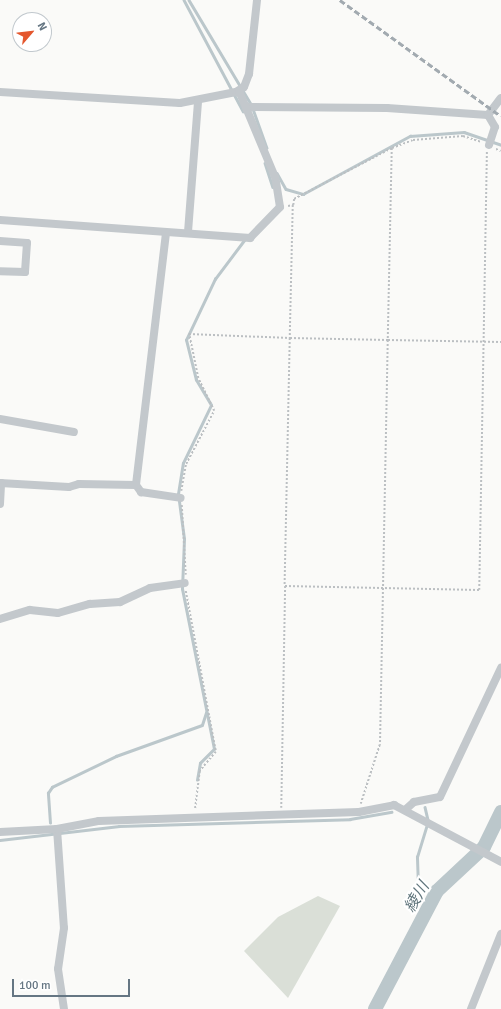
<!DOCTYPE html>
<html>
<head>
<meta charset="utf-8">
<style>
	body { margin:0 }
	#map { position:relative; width:501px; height:1009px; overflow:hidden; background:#fafaf8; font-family:Signika,"Noto Sans JP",sans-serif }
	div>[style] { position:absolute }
	.green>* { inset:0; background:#dadfd7 }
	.stream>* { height:2.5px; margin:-1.25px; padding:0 1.25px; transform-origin:1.25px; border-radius:1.25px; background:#bbc7cb }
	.river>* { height:14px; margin:-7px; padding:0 7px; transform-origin:7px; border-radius:7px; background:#bbc7cb }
	.path>* { height:1.5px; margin-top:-0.75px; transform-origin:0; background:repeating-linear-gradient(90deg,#bbbfc2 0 2px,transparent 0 4px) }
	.minor>* { height:8px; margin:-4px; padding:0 4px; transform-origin:4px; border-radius:4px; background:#c3c8cc }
	.rail>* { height:2.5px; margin-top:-1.25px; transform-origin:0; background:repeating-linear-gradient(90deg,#a2aab0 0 6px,transparent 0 9px) }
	span { translate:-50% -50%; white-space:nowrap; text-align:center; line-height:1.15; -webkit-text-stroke:4px #fff; paint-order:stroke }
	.water-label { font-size:16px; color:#60757c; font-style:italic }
	.north { position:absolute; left:12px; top:12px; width:40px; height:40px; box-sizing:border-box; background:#fff; border:1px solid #c1c8cd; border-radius:50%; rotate:62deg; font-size:11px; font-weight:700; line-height:16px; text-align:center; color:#657683 }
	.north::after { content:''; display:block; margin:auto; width:14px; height:18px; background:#e4572e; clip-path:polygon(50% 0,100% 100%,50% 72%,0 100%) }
	.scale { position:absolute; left:12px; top:979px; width:118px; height:18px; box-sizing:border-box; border:2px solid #657683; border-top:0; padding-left:5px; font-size:12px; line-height:14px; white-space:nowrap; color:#657683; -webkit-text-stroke:3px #fff; paint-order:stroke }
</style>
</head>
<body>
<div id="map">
	<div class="green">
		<div style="clip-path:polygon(318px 896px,340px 906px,288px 998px,244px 951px,278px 917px)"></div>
	</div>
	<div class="stream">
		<div style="left:184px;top:0;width:126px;rotate:62deg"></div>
		<div style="left:189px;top:0;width:121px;rotate:59.2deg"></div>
		<div style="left:253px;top:109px;width:41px;rotate:70.3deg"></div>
		<div style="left:265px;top:163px;width:25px;rotate:72deg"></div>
		<div style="left:277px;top:173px;width:18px;rotate:61deg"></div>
		<div style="left:286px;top:189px;width:18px;rotate:16deg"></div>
		<div style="left:303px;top:194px;width:122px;rotate:-28.5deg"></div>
		<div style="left:410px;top:136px;width:54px;rotate:-4.2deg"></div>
		<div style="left:464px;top:132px;width:39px;rotate:19deg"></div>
		<div style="left:197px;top:780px;width:17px;rotate:-80deg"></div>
		<div style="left:200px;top:763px;width:20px;rotate:-45deg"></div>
		<div style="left:214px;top:749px;width:163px;rotate:-101.3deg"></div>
		<div style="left:182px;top:589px;width:50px;rotate:-87.7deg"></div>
		<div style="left:184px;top:539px;width:45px;rotate:-97.6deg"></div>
		<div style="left:178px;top:494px;width:31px;rotate:-81deg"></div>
		<div style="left:183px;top:463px;width:64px;rotate:-64.2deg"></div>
		<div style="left:211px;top:405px;width:29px;rotate:-121deg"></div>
		<div style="left:196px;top:380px;width:41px;rotate:-104deg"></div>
		<div style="left:186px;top:340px;width:68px;rotate:-64.6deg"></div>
		<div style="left:215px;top:279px;width:50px;rotate:-53.1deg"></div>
		<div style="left:425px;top:807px;width:13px;rotate:77deg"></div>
		<div style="left:50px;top:823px;width:30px;rotate:-94deg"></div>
		<div style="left:48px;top:793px;width:7px;rotate:-56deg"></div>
		<div style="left:52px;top:787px;width:71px;rotate:-25.8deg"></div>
		<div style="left:116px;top:756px;width:91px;rotate:-19.8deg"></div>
		<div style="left:202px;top:725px;width:13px;rotate:-72deg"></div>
		<div style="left:0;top:840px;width:120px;rotate:-6.7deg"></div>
		<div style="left:119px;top:826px;width:231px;rotate:-1.7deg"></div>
		<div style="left:350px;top:819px;width:42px;rotate:-9.7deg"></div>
		<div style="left:418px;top:887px;width:30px;rotate:-92deg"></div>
		<div style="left:417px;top:857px;width:34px;rotate:-73deg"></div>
	</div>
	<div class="river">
		<div style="left:375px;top:1009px;width:133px;rotate:-62.3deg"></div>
		<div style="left:437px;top:891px;width:64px;rotate:-43.1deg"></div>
		<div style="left:484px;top:847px;width:39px;rotate:-64deg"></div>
	</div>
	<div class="path">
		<div style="left:392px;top:148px;width:22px;rotate:-21deg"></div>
		<div style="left:413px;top:140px;width:50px;rotate:-4.6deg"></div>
		<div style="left:463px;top:136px;width:19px;rotate:18deg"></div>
		<div style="left:496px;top:149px;width:5px;rotate:22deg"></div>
		<div style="left:293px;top:205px;width:133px;rotate:91.3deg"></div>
		<div style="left:290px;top:338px;width:98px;rotate:1.2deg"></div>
		<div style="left:388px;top:340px;width:405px;rotate:91.1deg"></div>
		<div style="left:380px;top:745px;width:62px;rotate:107.9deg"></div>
		<div style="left:288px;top:206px;width:5px;rotate:-11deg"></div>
		<div style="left:293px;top:205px;width:6px;rotate:-81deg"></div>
		<div style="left:294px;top:199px;width:110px;rotate:-27.5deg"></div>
		<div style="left:392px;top:148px;width:192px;rotate:91.2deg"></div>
		<div style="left:388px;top:340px;width:113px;rotate:1deg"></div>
		<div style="left:181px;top:491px;width:27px;rotate:-80deg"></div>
		<div style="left:186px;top:464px;width:60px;rotate:-62.2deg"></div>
		<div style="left:214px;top:411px;width:37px;rotate:-116deg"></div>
		<div style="left:198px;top:378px;width:45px;rotate:-101.6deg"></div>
		<div style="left:189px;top:334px;width:101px;rotate:2.3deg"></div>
		<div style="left:290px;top:338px;width:248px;rotate:91.2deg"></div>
		<div style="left:285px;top:586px;width:194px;rotate:1.2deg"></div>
		<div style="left:479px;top:590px;width:438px;rotate:-89deg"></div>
		<div style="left:182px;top:505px;width:70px;rotate:86.7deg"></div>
		<div style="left:186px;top:591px;width:164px;rotate:79.4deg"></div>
		<div style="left:216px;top:752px;width:25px;rotate:130deg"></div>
		<div style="left:200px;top:771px;width:38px;rotate:97deg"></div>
		<div style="left:281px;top:808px;width:222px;rotate:-89deg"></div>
	</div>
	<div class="minor">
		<div style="left:0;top:92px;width:180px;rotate:3.5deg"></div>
		<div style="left:180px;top:103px;width:57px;rotate:-11.1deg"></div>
		<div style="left:236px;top:92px;width:9px;rotate:-32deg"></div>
		<div style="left:244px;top:87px;width:14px;rotate:-69deg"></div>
		<div style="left:249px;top:74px;width:74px;rotate:-83.8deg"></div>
		<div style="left:247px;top:107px;width:140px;rotate:0.4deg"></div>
		<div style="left:387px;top:108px;width:101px;rotate:4deg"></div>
		<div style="left:489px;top:145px;width:19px;rotate:-72deg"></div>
		<div style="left:495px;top:127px;width:14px;rotate:-120deg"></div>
		<div style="left:488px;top:115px;width:21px;rotate:-53deg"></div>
		<div style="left:0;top:220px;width:251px;rotate:4.1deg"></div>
		<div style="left:250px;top:238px;width:43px;rotate:-45.9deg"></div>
		<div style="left:280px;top:207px;width:30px;rotate:-99deg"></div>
		<div style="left:275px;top:177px;width:93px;rotate:-112.7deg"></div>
		<div style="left:188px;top:232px;width:131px;rotate:-85.6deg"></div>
		<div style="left:166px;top:233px;width:254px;rotate:96.8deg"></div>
		<div style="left:136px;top:485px;width:9px;rotate:54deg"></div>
		<div style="left:141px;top:492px;width:40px;rotate:8.5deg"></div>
		<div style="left:0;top:241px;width:27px;rotate:4deg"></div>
		<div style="left:27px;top:243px;width:29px;rotate:94deg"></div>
		<div style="left:25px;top:272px;width:25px;rotate:-178deg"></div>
		<div style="left:0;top:419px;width:75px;rotate:10deg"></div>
		<div style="left:0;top:483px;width:69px;rotate:3.3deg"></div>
		<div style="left:69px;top:487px;width:10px;rotate:-17deg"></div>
		<div style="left:79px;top:484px;width:57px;rotate:1deg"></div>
		<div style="left:0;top:504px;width:21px;rotate:-87deg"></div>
		<div style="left:0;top:619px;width:31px;rotate:-17deg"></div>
		<div style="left:30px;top:610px;width:28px;rotate:6deg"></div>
		<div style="left:58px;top:613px;width:33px;rotate:-16deg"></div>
		<div style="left:90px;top:604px;width:30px;rotate:-4deg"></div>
		<div style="left:120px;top:602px;width:33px;rotate:-25deg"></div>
		<div style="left:150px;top:588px;width:35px;rotate:-8deg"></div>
		<div style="left:405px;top:810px;width:12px;rotate:-42deg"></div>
		<div style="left:414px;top:802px;width:26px;rotate:-11deg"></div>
		<div style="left:440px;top:797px;width:143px;rotate:-64.7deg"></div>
		<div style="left:57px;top:829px;width:99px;rotate:86deg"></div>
		<div style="left:64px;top:928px;width:41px;rotate:98.3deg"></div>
		<div style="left:58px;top:969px;width:40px;rotate:81.5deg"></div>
		<div style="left:0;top:832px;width:57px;rotate:-3deg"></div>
		<div style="left:57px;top:829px;width:43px;rotate:-10.8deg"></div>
		<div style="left:99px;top:821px;width:260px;rotate:-2deg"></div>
		<div style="left:359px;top:812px;width:36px;rotate:-11deg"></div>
		<div style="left:394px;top:805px;width:121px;rotate:28deg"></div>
		<div style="left:471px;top:1009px;width:81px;rotate:-68.2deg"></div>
	</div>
	<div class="rail">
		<div style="left:340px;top:0;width:198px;rotate:35.8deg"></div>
	</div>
	<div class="water-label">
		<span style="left:417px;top:897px;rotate:-59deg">綾川</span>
	</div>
	<div class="north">N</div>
	<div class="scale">100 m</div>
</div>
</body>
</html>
